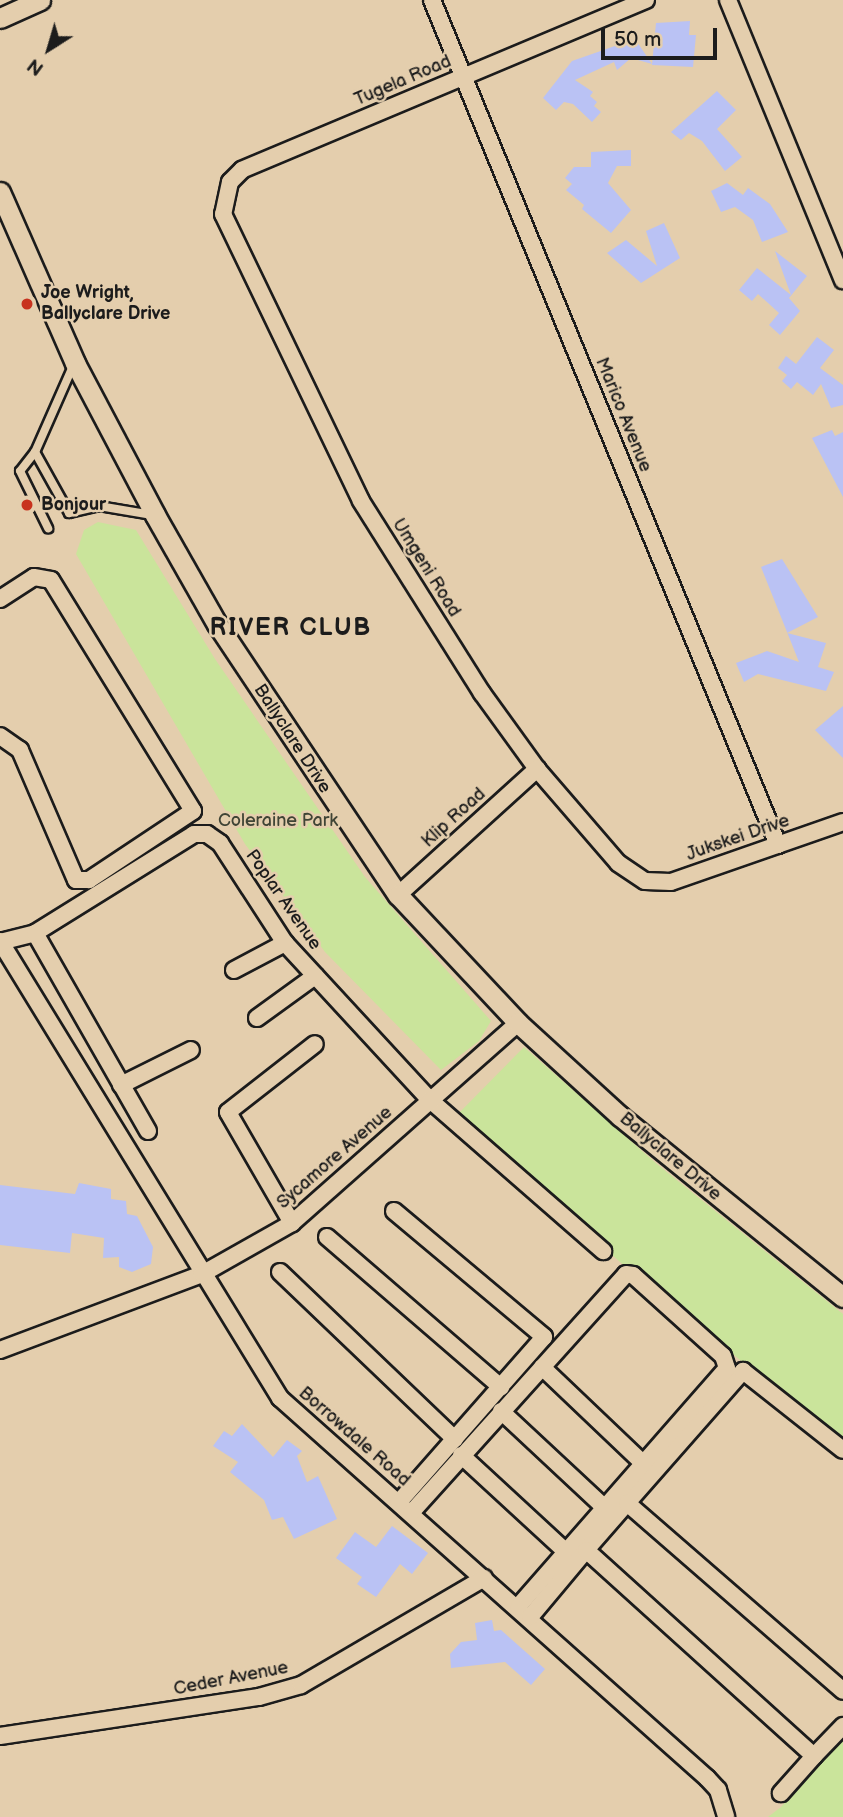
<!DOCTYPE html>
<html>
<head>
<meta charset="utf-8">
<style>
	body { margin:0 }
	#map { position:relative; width:843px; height:1817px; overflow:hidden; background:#e4cead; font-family:"Balsamiq Sans",sans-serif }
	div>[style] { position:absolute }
	.green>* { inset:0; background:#cae49b }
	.building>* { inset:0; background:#bac2f4 }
	.roads { filter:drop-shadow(2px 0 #1c1c1c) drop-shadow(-2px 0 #1c1c1c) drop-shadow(0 2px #1c1c1c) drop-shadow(0 -2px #1c1c1c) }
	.service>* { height:8px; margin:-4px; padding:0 4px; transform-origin:4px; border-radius:4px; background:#e4cead }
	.minor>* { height:16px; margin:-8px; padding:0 8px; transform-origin:8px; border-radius:8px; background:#e4cead }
	.tertiary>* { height:19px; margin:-9.5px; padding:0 9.5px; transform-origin:9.5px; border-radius:9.5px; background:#e4cead }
	.dots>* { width:19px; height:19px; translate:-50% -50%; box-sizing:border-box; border:4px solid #e4cead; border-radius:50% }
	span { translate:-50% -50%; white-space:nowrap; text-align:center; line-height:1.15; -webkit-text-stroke:5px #e4cead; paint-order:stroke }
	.street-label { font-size:18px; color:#1c1c1c }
	.poi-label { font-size:18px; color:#1c1c1c; font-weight:700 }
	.left { translate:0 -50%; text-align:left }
	.park-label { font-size:18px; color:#3f4435 }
	.district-label { font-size:24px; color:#1c1c1c; font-weight:700; letter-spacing:2px }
	.north { position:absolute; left:14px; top:14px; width:70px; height:70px; -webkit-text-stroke:5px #e4cead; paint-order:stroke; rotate:217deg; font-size:19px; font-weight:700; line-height:28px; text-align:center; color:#1c1c1c }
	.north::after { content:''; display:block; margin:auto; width:24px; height:32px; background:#1c1c1c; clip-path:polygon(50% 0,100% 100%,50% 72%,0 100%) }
	.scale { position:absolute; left:601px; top:28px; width:116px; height:32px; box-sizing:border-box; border:4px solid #1c1c1c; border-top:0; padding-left:9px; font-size:21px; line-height:24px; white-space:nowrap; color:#1c1c1c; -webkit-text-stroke:5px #e4cead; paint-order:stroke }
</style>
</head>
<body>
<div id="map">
	<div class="green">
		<div style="clip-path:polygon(98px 522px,136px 530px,215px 659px,365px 877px,491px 1021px,479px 1041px,441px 1070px,325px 952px,245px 844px,76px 554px,84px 530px)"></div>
		<div style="clip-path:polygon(524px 1047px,657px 1164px,843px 1314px,843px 1444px,620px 1262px,456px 1116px)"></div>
		<div style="clip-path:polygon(843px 1735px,843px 1817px,768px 1817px,781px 1807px)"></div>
	</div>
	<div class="building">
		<div style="clip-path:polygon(690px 21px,689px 35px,696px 35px,693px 67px,652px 65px,656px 23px)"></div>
		<div style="clip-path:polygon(635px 39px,652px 64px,631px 58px,617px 70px,614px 62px,575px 80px,593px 92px,590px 96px,597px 102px,594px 106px,601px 112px,592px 122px,573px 104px,564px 102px,556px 110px,543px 98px,572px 61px)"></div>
		<div style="clip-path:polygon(717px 91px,736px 110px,717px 129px,742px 157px,725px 171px,702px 141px,689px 133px,681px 140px,671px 132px)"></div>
		<div style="clip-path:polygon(631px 150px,631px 166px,617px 166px,608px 183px,631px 210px,611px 233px,582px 209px,584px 205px,566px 190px,572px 184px,565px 178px,574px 167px,591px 167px,591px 152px)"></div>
		<div style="clip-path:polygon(727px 183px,743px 195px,748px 188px,770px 204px,788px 232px,762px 242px,753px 220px,735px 207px,721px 212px,711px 191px)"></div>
		<div style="clip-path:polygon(664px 223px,680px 258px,641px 283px,607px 253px,626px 240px,657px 266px,646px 231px)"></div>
		<div style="clip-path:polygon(775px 251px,807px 276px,789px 298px,800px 311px,780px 335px,769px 325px,779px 313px,758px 294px,752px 301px,739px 290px,757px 268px,791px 295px)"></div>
		<div style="clip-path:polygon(817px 337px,834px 350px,820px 368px,843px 385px,843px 405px,831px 408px,821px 384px,813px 395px,797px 382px,791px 389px,782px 381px,787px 375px,778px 368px,786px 356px,796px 364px)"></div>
		<div style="clip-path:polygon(832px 430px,835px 436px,843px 432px,843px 497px,812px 438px)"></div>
		<div style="clip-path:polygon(782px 559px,818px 617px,787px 633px,826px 643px,818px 667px,834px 672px,826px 691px,758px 674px,744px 682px,736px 663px,767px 651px,799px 662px,761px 567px)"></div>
		<div style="clip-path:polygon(843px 706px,843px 758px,815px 730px)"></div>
		<div style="clip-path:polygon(79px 1183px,111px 1189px,111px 1199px,126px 1201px,127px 1214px,137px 1216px,153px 1247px,151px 1264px,132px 1272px,119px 1267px,119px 1257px,103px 1258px,104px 1238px,72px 1233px,70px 1253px,0 1245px,0 1185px,75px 1194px)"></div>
		<div style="clip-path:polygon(242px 1424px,273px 1457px,287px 1440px,302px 1451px,297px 1456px,307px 1482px,318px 1476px,337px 1519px,294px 1539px,283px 1517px,272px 1520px,264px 1500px,230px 1472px,238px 1462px,213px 1446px,224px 1431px,232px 1436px)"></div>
		<div style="clip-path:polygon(392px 1526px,428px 1553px,412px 1574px,400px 1564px,376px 1597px,357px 1584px,362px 1577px,336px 1558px,355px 1532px,376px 1547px)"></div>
		<div style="clip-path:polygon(492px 1620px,494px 1631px,501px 1630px,545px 1669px,531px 1685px,505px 1662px,451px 1668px,450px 1654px,461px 1642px,477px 1640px,475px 1623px)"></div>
	</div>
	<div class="roads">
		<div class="service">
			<div style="left:73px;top:366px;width:94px;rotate:113.8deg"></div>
			<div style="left:35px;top:452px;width:70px;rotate:60.9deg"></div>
			<div style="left:69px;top:513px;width:31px;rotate:-13deg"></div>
			<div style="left:99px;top:506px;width:54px;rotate:9.6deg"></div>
			<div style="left:35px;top:452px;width:24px;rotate:128deg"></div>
			<div style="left:20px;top:471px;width:64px;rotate:63.8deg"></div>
		</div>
		<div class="minor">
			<div style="left:432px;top:0;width:913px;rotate:67.73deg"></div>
			<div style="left:646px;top:0;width:438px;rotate:157.2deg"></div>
			<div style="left:242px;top:170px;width:17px;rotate:135deg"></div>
			<div style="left:230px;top:182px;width:33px;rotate:102deg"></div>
			<div style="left:223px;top:214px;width:318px;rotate:64.3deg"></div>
			<div style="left:361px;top:501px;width:227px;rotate:57.8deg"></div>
			<div style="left:482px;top:693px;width:94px;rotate:54.1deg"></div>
			<div style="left:537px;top:769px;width:124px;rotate:49.2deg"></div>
			<div style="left:618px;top:863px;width:32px;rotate:34deg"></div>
			<div style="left:645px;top:881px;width:26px;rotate:2deg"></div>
			<div style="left:671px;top:882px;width:182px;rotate:-19.2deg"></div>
			<div style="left:728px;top:0;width:303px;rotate:67.7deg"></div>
			<div style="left:0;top:599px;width:40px;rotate:-32.9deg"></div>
			<div style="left:34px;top:577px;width:17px;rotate:10deg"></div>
			<div style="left:51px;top:580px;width:271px;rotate:58.4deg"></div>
			<div style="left:193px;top:811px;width:125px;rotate:146.4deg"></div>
			<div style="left:89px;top:880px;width:13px;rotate:180deg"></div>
			<div style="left:76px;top:880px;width:142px;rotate:-113.3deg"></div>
			<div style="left:20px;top:750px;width:24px;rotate:-145deg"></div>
			<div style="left:398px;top:895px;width:188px;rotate:-42.2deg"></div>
			<div style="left:35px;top:933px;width:228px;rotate:60.3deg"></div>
			<div style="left:0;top:941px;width:536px;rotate:58.5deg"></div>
			<div style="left:280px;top:1398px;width:572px;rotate:41.67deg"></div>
			<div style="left:707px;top:1778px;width:16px;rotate:47deg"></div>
			<div style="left:718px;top:1790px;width:28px;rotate:73deg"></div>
			<div style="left:0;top:942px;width:36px;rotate:-14deg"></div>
			<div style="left:35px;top:933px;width:187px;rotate:-31.9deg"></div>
			<div style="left:194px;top:834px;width:13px"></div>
			<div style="left:207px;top:834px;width:16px;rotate:35deg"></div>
			<div style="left:220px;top:843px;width:119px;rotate:57deg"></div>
			<div style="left:285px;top:943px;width:214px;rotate:47.3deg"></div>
			<div style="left:430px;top:1100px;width:230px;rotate:41.1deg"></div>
			<div style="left:234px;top:970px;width:58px;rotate:-27.9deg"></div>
			<div style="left:257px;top:1018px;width:72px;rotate:-35.9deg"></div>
			<div style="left:121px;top:1085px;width:78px;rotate:-26.6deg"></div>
			<div style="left:394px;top:1211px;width:196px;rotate:40deg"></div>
			<div style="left:544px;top:1337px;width:220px;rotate:131.3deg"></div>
			<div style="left:292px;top:1223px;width:128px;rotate:-120deg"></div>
			<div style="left:228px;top:1112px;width:110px;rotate:-38deg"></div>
			<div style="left:327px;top:1237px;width:230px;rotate:40.8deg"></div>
			<div style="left:280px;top:1272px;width:242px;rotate:43.7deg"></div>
			<div style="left:0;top:1350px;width:216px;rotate:-20.6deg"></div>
			<div style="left:202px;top:1274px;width:103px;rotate:-29.5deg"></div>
			<div style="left:292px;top:1223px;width:302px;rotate:-41.5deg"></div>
			<div style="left:542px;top:1367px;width:141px;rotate:43.6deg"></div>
			<div style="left:501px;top:1411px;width:142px;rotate:43deg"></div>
			<div style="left:461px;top:1455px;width:143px;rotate:42.7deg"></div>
			<div style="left:627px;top:1503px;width:176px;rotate:-48.7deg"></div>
			<div style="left:743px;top:1371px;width:127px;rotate:38.3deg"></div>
			<div style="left:411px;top:1513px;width:321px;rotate:-48deg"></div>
			<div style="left:626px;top:1274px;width:7px;rotate:8deg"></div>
			<div style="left:633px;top:1275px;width:121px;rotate:42deg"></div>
			<div style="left:723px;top:1356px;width:13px;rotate:72deg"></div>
			<div style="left:727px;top:1368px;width:317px;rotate:131.2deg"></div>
			<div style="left:586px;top:1550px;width:62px;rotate:-48.9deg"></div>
			<div style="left:627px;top:1503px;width:286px;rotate:41deg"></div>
			<div style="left:530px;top:1617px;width:87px;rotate:-50.1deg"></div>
			<div style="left:586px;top:1550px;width:307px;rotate:42.1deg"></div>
			<div style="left:814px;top:1756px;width:50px;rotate:131.7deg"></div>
			<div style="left:0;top:1736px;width:262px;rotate:-8.6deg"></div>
			<div style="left:259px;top:1697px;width:44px;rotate:-15.9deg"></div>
			<div style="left:301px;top:1685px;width:212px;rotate:-30.3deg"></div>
			<div style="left:814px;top:1756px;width:42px;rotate:-46deg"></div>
		</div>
		<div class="tertiary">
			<div style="left:0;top:18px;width:44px;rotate:-24.2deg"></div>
			<div style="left:0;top:192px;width:187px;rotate:66.3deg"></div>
			<div style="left:75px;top:363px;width:172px;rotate:62.2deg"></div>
			<div style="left:155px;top:515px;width:125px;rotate:60.4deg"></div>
			<div style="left:217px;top:624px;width:326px;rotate:56.3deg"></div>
			<div style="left:398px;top:895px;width:175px;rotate:46.8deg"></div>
			<div style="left:518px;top:1023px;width:138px;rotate:42.4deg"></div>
			<div style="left:620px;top:1116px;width:287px;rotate:39.1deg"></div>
		</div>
	</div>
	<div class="dots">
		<div style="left:27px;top:304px;background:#c8321e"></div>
		<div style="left:27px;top:505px;background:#c8321e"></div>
	</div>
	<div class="street-label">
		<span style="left:403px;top:81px;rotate:-23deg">Tugela Road</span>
		<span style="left:623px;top:415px;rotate:68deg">Marico Avenue</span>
		<span style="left:426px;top:568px;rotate:58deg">Umgeni Road</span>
		<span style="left:292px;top:739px;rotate:57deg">Ballyclare Drive</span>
		<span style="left:454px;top:818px;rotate:-42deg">Klip Road</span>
		<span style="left:738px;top:838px;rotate:-19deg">Jukskei Drive</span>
		<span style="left:283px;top:900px;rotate:55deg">Poplar Avenue</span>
		<span style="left:670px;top:1157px;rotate:40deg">Ballyclare Drive</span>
		<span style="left:335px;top:1158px;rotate:-41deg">Sycamore Avenue</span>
		<span style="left:354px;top:1437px;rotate:41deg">Borrowdale Road</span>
		<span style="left:231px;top:1679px;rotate:-11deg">Ceder Avenue</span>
	</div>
	<div class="poi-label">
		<span class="left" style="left:41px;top:304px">Joe Wright,<br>Ballyclare Drive</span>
		<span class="left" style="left:41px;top:505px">Bonjour</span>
	</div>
	<div class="park-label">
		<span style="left:278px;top:821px">Coleraine Park</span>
	</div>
	<div class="district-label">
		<span style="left:291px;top:628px">RIVER CLUB</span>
	</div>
	<div class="north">N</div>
	<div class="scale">50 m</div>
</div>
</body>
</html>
